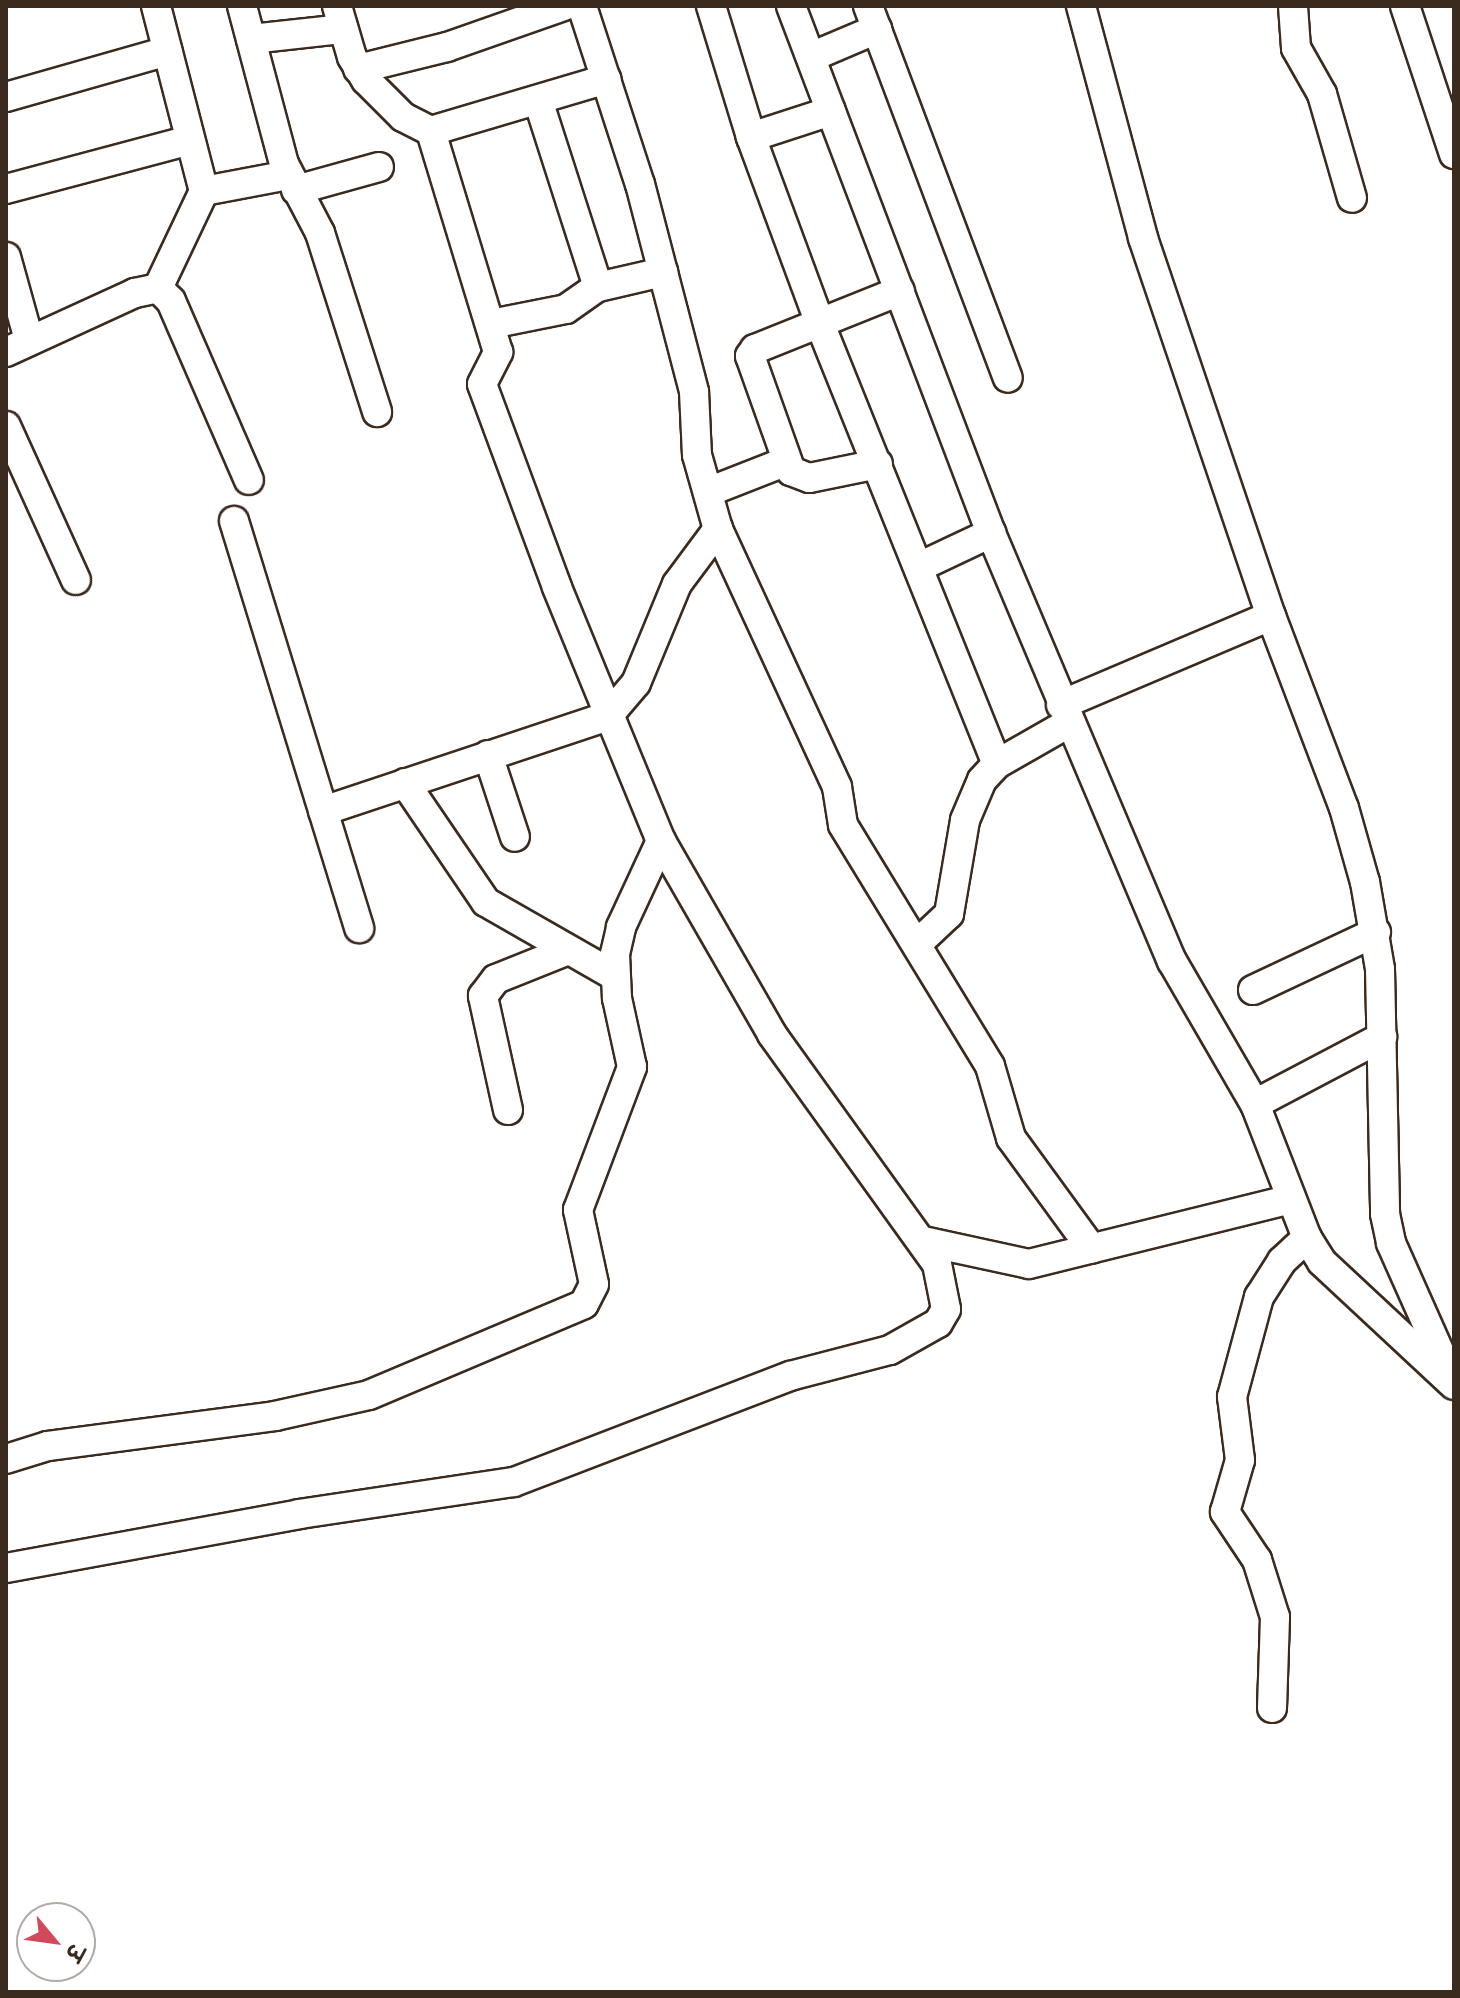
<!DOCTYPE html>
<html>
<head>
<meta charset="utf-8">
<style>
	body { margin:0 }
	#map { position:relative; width:1460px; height:1998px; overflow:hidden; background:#fff; font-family:"Patrick Hand","Playpen Sans Deva",sans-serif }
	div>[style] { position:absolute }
	.roads { filter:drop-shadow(2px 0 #3b2a1e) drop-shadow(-2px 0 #3b2a1e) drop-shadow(0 2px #3b2a1e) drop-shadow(0 -2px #3b2a1e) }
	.minor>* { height:28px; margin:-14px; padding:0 14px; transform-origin:14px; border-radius:14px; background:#fff }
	span { translate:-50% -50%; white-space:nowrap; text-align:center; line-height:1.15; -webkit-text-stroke:7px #fff; paint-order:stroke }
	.frame { position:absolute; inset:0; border:8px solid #3b2a1e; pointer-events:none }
	.north { position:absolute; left:16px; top:1902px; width:80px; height:80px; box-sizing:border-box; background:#fff; border:2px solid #b1aaa5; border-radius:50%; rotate:119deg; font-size:22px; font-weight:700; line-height:32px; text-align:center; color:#3b2a1e }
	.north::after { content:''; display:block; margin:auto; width:28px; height:36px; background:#d1495b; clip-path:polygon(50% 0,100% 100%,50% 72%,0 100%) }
</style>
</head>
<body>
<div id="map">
	<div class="roads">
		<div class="minor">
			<div style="left:156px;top:6px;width:191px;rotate:75.5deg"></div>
			<div style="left:242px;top:6px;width:163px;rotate:75.1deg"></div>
			<div style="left:284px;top:164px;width:78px;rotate:62.4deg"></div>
			<div style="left:320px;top:233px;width:188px;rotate:72.3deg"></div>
			<div style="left:337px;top:6px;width:53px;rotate:73.6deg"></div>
			<div style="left:352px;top:57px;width:27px;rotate:59deg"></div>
			<div style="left:366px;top:80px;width:52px;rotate:45deg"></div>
			<div style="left:403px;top:117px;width:31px;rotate:27deg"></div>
			<div style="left:431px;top:131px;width:183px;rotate:-16.5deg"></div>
			<div style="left:582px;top:6px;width:187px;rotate:72deg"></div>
			<div style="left:640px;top:184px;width:215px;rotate:75.4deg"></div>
			<div style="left:694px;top:392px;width:63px;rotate:87.3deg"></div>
			<div style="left:697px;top:455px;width:77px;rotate:74.2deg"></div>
			<div style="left:718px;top:529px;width:284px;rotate:65.2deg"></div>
			<div style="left:837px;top:787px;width:38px;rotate:81deg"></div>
			<div style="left:843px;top:825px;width:282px;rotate:58.6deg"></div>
			<div style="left:990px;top:1066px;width:75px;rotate:73.7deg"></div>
			<div style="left:1011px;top:1138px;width:137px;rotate:53.9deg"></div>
			<div style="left:711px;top:6px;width:137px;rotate:73deg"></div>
			<div style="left:751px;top:137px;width:199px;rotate:69.7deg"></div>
			<div style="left:820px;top:324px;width:474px;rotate:68.1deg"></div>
			<div style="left:791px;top:6px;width:564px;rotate:69.22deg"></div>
			<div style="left:991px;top:533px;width:465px;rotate:67.1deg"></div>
			<div style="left:1172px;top:961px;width:165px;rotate:59.9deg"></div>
			<div style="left:1255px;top:1104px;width:144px;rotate:68.8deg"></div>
			<div style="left:1307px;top:1238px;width:28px;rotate:58deg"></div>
			<div style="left:1322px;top:1262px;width:180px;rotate:43deg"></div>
			<div style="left:868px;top:6px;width:397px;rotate:69.4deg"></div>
			<div style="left:1081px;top:6px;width:240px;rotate:75deg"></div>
			<div style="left:1143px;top:238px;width:399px;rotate:71.3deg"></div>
			<div style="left:1271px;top:616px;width:205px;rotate:69.2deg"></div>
			<div style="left:1344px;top:808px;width:77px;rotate:74.2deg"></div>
			<div style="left:1365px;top:882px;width:88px;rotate:80.2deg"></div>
			<div style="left:1380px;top:969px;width:245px;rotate:88.8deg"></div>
			<div style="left:1385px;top:1214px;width:30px;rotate:78deg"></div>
			<div style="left:1391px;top:1243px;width:150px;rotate:66deg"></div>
			<div style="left:1293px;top:6px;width:42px;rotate:85.9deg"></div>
			<div style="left:1296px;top:48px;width:53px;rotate:60.5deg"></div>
			<div style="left:1322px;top:94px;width:108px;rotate:73.9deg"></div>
			<div style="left:1405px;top:6px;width:156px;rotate:71.7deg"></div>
			<div style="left:251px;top:39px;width:93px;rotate:-6.2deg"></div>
			<div style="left:811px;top:57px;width:72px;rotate:-23deg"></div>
			<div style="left:358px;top:69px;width:92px;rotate:-13.9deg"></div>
			<div style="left:447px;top:47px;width:124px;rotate:-19.3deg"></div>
			<div style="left:6px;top:97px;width:168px;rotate:-15.9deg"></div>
			<div style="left:538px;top:100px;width:196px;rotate:72.2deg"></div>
			<div style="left:751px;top:137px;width:84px;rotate:-18deg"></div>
			<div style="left:6px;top:189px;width:190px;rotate:-14.9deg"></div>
			<div style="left:296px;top:190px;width:86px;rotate:-15.5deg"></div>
			<div style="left:6px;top:257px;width:86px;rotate:74.5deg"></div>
			<div style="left:158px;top:288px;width:107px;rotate:-64.6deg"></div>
			<div style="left:204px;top:191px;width:86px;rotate:-10.8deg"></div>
			<div style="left:491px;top:324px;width:76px;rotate:-11.3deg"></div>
			<div style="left:566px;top:309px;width:39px;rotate:-35deg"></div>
			<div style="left:598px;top:287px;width:67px;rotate:-13deg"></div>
			<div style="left:6px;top:352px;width:142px;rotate:-24.6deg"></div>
			<div style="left:135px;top:293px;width:24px;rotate:-12deg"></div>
			<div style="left:158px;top:288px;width:18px;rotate:45deg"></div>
			<div style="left:171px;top:301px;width:195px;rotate:66.5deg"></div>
			<div style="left:6px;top:426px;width:169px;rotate:65.6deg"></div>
			<div style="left:878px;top:464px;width:70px;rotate:168.5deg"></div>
			<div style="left:809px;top:478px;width:19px;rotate:-159deg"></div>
			<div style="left:791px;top:471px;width:122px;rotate:-109.6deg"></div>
			<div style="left:750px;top:356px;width:9px;rotate:-54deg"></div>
			<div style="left:755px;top:349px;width:156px;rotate:-21.8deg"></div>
			<div style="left:708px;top:492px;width:85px;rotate:-21.4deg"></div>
			<div style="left:234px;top:521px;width:426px;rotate:72.9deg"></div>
			<div style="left:919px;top:567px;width:80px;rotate:-25.3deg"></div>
			<div style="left:1061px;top:705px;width:228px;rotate:-23deg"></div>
			<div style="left:488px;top:755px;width:86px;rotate:71.8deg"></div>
			<div style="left:405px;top:783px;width:144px;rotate:55.8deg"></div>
			<div style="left:486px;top:902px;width:149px;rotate:29.8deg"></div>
			<div style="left:323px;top:811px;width:300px;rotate:-18.4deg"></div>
			<div style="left:608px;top:716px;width:43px;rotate:-49.7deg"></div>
			<div style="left:636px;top:683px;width:107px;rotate:-67.5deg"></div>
			<div style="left:677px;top:584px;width:69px;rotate:-53.3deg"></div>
			<div style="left:917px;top:944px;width:44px;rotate:-43.2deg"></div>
			<div style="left:949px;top:914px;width:95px;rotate:-80.3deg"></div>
			<div style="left:965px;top:820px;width:43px;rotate:-67deg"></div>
			<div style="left:982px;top:780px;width:22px;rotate:-47deg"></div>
			<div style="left:997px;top:764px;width:83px;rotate:-29.7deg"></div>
			<div style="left:1253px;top:990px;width:136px;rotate:-25.2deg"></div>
			<div style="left:1255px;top:1104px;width:144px;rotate:-27.8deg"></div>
			<div style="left:508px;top:1110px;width:117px;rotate:-102.4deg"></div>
			<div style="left:483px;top:996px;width:21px;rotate:-53deg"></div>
			<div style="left:496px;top:979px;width:78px;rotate:-21.9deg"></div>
			<div style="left:923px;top:1241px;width:108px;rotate:12.2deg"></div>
			<div style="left:1029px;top:1264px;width:270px;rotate:-13.9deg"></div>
			<div style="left:6px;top:1459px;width:44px;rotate:-17.2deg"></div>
			<div style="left:48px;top:1446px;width:229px;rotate:-7.5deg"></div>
			<div style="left:275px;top:1416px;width:96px;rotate:-12.6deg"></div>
			<div style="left:369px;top:1395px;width:233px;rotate:-22.9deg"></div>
			<div style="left:584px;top:1304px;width:22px;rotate:-63deg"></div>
			<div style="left:594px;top:1284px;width:76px;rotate:-102.2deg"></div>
			<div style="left:578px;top:1210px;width:153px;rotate:-69.3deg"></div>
			<div style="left:632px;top:1067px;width:71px;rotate:-102.3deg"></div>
			<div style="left:617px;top:998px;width:44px;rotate:-92.6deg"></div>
			<div style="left:615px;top:954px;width:28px;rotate:-77deg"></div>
			<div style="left:621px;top:927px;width:95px;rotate:-65.1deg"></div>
			<div style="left:6px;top:1568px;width:298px;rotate:-10.4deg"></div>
			<div style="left:299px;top:1514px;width:217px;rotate:-8.5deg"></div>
			<div style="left:514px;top:1482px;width:296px;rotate:-21deg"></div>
			<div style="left:790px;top:1376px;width:103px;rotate:-14.6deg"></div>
			<div style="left:890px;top:1350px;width:55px;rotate:-29.4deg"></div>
			<div style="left:938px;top:1323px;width:16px;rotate:-60deg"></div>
			<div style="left:946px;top:1309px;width:46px;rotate:-101.3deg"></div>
			<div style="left:937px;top:1264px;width:283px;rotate:-125.7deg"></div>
			<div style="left:772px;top:1034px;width:223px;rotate:-119.9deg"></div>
			<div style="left:661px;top:841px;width:274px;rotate:-112.3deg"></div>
			<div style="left:557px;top:587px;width:216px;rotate:-110.3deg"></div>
			<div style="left:482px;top:384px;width:36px;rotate:-63deg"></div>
			<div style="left:498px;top:352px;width:231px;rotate:-106.9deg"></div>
			<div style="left:1272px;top:1708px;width:91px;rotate:-88.1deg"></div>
			<div style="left:1275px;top:1617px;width:60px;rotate:-107.5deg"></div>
			<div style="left:1257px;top:1560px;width:58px;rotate:-123.7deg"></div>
			<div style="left:1225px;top:1512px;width:54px;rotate:-73.9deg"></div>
			<div style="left:1240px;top:1460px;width:64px;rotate:-97.2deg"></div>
			<div style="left:1232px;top:1397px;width:104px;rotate:-74.9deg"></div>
			<div style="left:1259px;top:1297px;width:43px;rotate:-57.4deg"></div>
			<div style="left:1282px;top:1261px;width:34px;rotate:-43deg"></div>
		</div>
	</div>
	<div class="frame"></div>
	<div class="north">उ</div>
</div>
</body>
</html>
